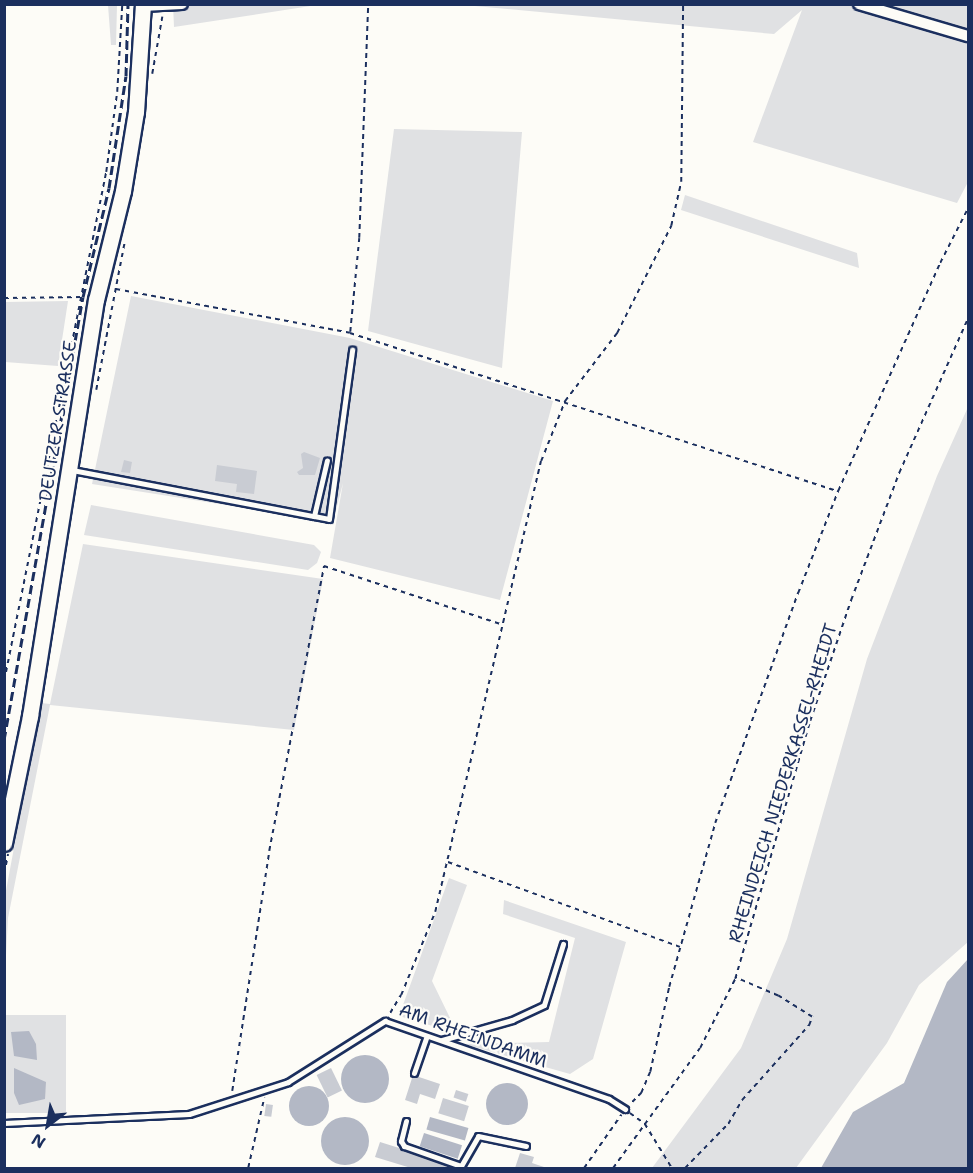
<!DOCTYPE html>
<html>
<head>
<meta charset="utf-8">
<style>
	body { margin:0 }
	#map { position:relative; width:973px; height:1173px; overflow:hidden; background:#fdfcf7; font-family:"Shantell Sans",sans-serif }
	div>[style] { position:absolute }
	.green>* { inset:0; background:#e0e1e3; transform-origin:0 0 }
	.water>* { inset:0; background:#b3b8c5; transform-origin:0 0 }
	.round { border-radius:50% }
	.building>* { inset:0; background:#c9ccd3; transform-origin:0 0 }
	.path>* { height:1.5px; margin-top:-0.75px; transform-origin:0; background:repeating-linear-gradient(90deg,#1b2f5e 0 4.5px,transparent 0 9px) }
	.roads { filter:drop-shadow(2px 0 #1b2f5e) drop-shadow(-2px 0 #1b2f5e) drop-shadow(0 2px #1b2f5e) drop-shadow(0 -2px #1b2f5e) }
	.lane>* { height:5px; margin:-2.5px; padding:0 2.5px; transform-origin:2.5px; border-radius:2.5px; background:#fdfcf7 }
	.street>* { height:10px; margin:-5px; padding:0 5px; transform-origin:5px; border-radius:5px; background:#fdfcf7 }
	.secondary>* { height:15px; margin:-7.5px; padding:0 7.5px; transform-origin:7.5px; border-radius:7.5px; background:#fdfcf7 }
	.rail>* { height:3px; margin-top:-1.5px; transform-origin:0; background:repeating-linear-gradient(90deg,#1b2f5e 0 9px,transparent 0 13.5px) }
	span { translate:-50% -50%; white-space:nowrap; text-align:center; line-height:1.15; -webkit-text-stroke:4.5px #fdfcf7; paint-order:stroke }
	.street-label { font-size:18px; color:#1b2f5e }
	.frame { position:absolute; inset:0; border:6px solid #1b2f5e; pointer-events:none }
	.north { position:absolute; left:18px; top:1095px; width:60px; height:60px; -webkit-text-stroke:4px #fdfcf7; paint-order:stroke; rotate:211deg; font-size:16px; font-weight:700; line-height:24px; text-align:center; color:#1b2f5e }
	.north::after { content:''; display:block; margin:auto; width:21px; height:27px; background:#1b2f5e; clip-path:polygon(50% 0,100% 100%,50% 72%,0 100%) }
</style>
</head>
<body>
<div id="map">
	<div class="green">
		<div style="clip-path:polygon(173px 4px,317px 5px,174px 27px)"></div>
		<div style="clip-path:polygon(108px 5px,117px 5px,116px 45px,111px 45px)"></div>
		<div style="clip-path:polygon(464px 5px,968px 5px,968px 182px,957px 203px,753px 142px,802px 10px,774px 34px)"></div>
		<div style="clip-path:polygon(394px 129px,522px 132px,502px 368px,368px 331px)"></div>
		<div style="clip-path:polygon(685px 195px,857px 253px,859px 268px,681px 210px)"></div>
		<div style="clip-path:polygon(131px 296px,350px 338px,553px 401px,500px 600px,330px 558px,343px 483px,333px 522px,92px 484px)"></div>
		<div style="clip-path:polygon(68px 301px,58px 366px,5px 362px,5px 302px)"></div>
		<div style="clip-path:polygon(968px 407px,968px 942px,919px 985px,887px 1043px,796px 1168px,652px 1168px,741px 1048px,787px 939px,867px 659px,937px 476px)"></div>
		<div style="clip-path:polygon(91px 505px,314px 545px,321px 552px,317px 563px,308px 570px,84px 535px)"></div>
		<div style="clip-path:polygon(83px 544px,323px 579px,294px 730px,50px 705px,8px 918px,5px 974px,5px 896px,41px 703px,50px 704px)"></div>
		<div style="clip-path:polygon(449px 878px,467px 885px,432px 981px,451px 1020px,436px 1027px,399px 1016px)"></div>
		<div style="clip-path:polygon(504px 900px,626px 942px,593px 1059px,570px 1074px,464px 1044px,549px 1042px,575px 938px,503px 914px)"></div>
		<div style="left:66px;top:1015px;width:98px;height:62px;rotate:90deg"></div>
	</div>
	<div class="water">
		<div style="clip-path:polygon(968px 959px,968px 1168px,821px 1168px,853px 1112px,904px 1083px,947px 982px)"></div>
		<div style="clip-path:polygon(29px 1031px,36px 1044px,37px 1060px,14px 1056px,11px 1032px)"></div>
		<div class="round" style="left:341px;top:1055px;width:48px;height:48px"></div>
		<div style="clip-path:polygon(14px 1068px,46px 1082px,45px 1099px,19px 1105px,14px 1093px)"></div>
		<div class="round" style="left:486px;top:1083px;width:42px;height:42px"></div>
		<div class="round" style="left:289px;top:1086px;width:40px;height:40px"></div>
		<div class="round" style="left:321px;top:1117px;width:48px;height:48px"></div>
		<div style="left:430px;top:1117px;width:40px;height:13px;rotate:16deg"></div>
		<div style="left:424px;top:1133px;width:40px;height:14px;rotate:18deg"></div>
	</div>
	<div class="building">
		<div style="clip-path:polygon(304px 452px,320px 458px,315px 475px,299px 475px,297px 472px,303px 468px,301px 454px)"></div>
		<div style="clip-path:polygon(124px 460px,132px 462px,130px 473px,121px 472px)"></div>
		<div style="clip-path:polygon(217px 465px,257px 471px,254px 494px,236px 492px,237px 484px,215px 481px)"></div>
		<div style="left:331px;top:1068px;width:25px;height:16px;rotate:64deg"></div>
		<div style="clip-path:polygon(413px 1075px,440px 1084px,435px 1099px,420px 1094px,417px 1104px,405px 1100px)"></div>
		<div style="left:456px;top:1090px;width:13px;height:8px;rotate:18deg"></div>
		<div style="left:443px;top:1098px;width:27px;height:16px;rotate:17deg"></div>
		<div style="left:266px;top:1104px;width:7px;height:12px;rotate:8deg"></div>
		<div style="clip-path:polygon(380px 1142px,415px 1153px,455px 1168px,411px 1168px,375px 1157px)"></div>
		<div style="clip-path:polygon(520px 1153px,534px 1157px,532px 1163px,547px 1168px,515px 1168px)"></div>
	</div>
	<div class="path">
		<div style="left:152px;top:74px;width:58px;rotate:-80deg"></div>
		<div style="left:116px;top:289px;width:238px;rotate:10.6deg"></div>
		<div style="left:350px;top:333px;width:512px;rotate:17.97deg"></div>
		<div style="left:4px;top:298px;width:79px;rotate:-0.7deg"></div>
		<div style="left:350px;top:332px;width:94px;rotate:-84.5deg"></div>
		<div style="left:359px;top:238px;width:234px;rotate:-87.8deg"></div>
		<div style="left:96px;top:390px;width:149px;rotate:-79.1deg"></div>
		<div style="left:4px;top:681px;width:519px;rotate:-78.67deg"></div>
		<div style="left:106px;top:172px;width:81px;rotate:-82.2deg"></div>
		<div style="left:117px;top:92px;width:88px;rotate:-86.7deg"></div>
		<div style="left:448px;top:862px;width:247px;rotate:20.1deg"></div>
		<div style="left:4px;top:874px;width:20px;rotate:-79deg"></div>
		<div style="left:390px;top:1013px;width:21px;rotate:-59deg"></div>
		<div style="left:401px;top:995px;width:90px;rotate:-67.7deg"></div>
		<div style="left:435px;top:912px;width:463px;rotate:-76.8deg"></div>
		<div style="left:541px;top:461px;width:65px;rotate:-68.2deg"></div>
		<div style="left:565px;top:401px;width:86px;rotate:-52.6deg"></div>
		<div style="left:617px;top:333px;width:120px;rotate:-63.2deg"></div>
		<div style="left:671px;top:226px;width:45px;rotate:-77.2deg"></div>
		<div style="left:681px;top:182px;width:178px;rotate:-89.4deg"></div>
		<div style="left:232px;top:1091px;width:243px;rotate:-81.2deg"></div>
		<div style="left:269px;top:851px;width:290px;rotate:-79.1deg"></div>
		<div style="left:324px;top:566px;width:185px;rotate:18.2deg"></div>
		<div style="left:632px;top:1102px;width:13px;rotate:-45deg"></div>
		<div style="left:641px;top:1093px;width:23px;rotate:-67deg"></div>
		<div style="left:650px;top:1072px;width:87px;rotate:-77.4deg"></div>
		<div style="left:669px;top:987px;width:170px;rotate:-74.3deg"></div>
		<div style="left:715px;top:823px;width:245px;rotate:-70.2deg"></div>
		<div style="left:798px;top:593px;width:110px;rotate:-68.6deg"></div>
		<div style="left:838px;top:491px;width:250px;rotate:-65.9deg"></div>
		<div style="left:940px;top:263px;width:62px;rotate:-63deg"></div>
		<div style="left:630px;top:1113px;width:19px;rotate:36deg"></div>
		<div style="left:645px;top:1124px;width:52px;rotate:58.5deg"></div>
		<div style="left:248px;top:1168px;width:72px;rotate:-77.1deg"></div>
		<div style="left:584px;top:1168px;width:65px;rotate:-55.1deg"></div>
		<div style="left:613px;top:1168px;width:148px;rotate:-54.1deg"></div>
		<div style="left:700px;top:1048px;width:77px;rotate:-63.1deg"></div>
		<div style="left:735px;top:979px;width:269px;rotate:-73.8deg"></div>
		<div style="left:810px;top:721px;width:128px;rotate:-71.3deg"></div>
		<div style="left:851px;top:600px;width:136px;rotate:-69.3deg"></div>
		<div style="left:899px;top:473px;width:170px;rotate:-66deg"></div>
		<div style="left:685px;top:1168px;width:62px;rotate:-45.7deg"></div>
		<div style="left:728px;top:1124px;width:28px;rotate:-60deg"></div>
		<div style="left:742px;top:1100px;width:101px;rotate:-48.2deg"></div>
		<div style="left:809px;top:1025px;width:9px;rotate:-69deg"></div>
		<div style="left:812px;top:1017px;width:40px;rotate:-148deg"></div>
		<div style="left:778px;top:996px;width:46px;rotate:-156.8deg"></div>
	</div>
	<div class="roads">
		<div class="lane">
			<div style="left:72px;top:470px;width:246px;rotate:10.8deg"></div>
			<div style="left:314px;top:516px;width:57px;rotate:-76.9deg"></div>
			<div style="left:314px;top:516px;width:15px;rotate:11deg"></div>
			<div style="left:329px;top:519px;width:171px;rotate:-82.2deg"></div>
			<div style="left:442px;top:1040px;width:73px;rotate:-15.9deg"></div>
			<div style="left:512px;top:1020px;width:35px;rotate:-25deg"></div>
			<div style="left:544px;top:1005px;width:64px;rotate:-72.7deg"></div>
			<div style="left:414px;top:1073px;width:39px;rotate:-71deg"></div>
			<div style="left:406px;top:1121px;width:21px;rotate:104deg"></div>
			<div style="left:401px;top:1141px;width:6px;rotate:59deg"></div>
			<div style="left:404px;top:1146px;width:60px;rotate:19.3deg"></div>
			<div style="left:461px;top:1166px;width:34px;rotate:-60deg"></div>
			<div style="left:478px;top:1136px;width:49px;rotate:11.8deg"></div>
			<div style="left:4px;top:1123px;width:185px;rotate:-2.8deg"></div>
			<div style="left:189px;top:1114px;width:104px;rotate:-17.9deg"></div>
			<div style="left:288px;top:1082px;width:115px;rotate:-32.2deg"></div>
			<div style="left:385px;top:1021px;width:237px;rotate:19.2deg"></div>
			<div style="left:609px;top:1099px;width:19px;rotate:32deg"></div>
		</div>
		<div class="street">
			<div style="left:859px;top:4px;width:114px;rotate:16.4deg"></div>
			<div style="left:143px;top:6px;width:39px;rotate:-3deg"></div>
		</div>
		<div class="secondary">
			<div style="left:4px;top:843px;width:130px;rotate:-78.4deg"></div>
			<div style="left:30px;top:716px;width:421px;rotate:-81deg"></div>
			<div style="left:96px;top:300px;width:112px;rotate:-76.1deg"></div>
			<div style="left:123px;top:191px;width:80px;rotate:-80.7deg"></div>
			<div style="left:136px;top:112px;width:108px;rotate:-86.3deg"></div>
		</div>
	</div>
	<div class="rail">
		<div style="left:4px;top:740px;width:450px;rotate:-79.9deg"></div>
		<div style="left:83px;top:297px;width:112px;rotate:-76.6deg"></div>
		<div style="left:109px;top:188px;width:113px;rotate:-81.4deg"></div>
		<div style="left:126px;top:76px;width:72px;rotate:-88.4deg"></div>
	</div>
	<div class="street-label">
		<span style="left:58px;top:421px;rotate:-81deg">DEUTZER STRASSE</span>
		<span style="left:783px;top:783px;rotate:-73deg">RHEINDEICH NIEDERKASSEL-RHEIDT</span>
		<span style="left:473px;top:1036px;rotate:20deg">AM RHEINDAMM</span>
	</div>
	<div class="frame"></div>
	<div class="north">N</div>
</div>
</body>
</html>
